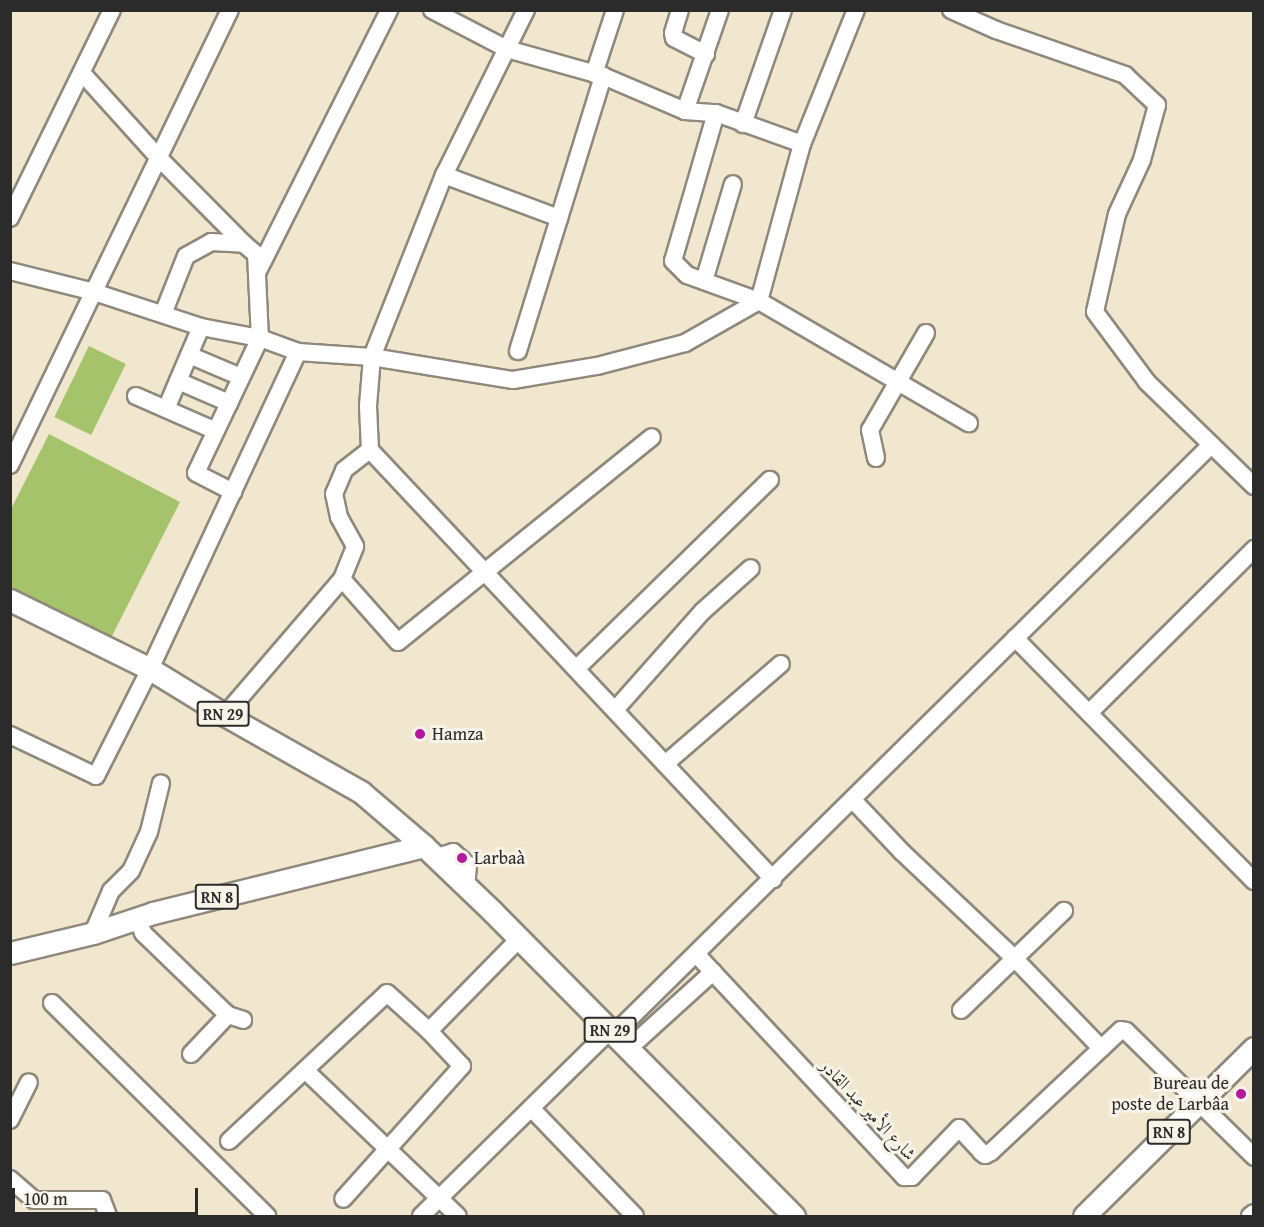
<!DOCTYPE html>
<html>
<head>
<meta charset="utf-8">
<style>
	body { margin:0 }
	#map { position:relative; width:1264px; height:1227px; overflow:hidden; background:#f1e7ce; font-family:"Gentium Book Plus",Amiri,serif }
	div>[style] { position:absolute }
	.green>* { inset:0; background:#a5c36a; transform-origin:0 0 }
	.roads { filter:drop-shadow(2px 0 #8e897c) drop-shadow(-2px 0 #8e897c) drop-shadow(0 2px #8e897c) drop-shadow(0 -2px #8e897c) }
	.minor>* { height:16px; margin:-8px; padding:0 8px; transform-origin:8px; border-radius:8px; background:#fff }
	.major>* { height:21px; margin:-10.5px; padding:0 10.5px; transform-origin:10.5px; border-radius:10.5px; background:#fff }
	.dots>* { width:16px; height:16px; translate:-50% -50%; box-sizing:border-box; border:3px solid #f7f3e8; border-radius:50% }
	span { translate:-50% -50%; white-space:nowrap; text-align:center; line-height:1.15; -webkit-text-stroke:6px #f7f3e8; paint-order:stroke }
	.shield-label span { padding:2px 4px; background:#f7f3e8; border:2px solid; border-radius:4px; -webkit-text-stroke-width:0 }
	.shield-label { font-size:16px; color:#2b2b2b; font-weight:700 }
	.poi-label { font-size:18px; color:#2b2b2b }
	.left { translate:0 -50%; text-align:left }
	.right { translate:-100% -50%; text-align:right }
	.street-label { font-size:18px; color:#2b2b2b }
	.frame { position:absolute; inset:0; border:12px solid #2b2b2b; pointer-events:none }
	.scale { position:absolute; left:12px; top:1188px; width:186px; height:27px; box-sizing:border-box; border:3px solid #2b2b2b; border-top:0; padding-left:8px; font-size:18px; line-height:21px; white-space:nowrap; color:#2b2b2b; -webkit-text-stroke:4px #f7f3e8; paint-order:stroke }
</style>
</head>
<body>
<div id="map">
	<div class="green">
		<div style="left:89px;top:346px;width:41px;height:79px;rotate:26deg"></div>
		<div style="clip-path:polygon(49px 434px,180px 502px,110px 640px,11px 589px,10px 511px)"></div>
	</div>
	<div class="roads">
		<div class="minor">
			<div style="left:432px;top:10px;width:85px;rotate:27.5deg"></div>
			<div style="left:507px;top:49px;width:100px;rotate:15.7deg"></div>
			<div style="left:603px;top:76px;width:89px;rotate:23.1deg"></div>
			<div style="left:685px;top:111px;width:31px;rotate:4deg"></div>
			<div style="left:716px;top:113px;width:91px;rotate:19.8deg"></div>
			<div style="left:526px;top:10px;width:184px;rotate:116.4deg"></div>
			<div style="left:444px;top:175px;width:196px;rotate:111.6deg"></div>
			<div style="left:372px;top:357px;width:49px;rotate:94.7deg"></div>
			<div style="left:368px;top:406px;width:44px;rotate:87.4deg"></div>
			<div style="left:370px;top:450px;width:589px;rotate:46.79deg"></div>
			<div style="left:680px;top:10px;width:24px;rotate:107deg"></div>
			<div style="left:673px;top:33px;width:5px;rotate:79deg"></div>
			<div style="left:674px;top:38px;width:36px;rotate:27deg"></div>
			<div style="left:951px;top:10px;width:49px;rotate:24deg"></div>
			<div style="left:996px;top:30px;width:137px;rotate:19.2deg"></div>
			<div style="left:1125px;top:75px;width:44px;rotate:43.2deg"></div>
			<div style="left:1157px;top:105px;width:57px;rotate:105.3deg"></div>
			<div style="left:1142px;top:160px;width:60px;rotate:114.8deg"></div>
			<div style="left:1117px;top:214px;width:100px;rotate:102.7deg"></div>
			<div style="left:1095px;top:312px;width:87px;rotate:53.4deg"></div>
			<div style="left:1147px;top:382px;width:149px;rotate:44.2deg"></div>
			<div style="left:83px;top:74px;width:113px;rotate:47.9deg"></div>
			<div style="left:159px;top:158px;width:121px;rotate:45.3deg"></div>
			<div style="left:594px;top:74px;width:67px;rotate:-71.8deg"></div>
			<div style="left:685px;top:111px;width:107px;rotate:-70.9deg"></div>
			<div style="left:716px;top:113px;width:154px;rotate:106.2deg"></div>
			<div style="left:673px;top:261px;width:20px;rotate:45deg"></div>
			<div style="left:687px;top:275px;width:77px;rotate:19.9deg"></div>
			<div style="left:759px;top:301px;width:243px;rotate:30.2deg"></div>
			<div style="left:743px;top:124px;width:121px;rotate:-70.7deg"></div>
			<div style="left:444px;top:175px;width:123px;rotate:20.5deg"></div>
			<div style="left:10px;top:218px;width:232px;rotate:-63.9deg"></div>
			<div style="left:259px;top:269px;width:290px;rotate:-63.3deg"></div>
			<div style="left:10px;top:271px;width:87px;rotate:14deg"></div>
			<div style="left:94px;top:292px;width:113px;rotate:18.1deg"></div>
			<div style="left:201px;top:327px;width:60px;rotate:10.6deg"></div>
			<div style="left:260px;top:338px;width:40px;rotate:20.2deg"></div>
			<div style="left:298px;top:352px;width:74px;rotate:3.9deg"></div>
			<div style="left:372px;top:357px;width:143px;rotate:9.3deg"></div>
			<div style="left:513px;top:380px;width:85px;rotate:-9.5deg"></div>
			<div style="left:597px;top:366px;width:91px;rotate:-14.6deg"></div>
			<div style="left:685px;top:343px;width:85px;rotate:-29.6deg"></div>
			<div style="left:759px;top:301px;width:163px;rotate:-74.7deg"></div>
			<div style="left:802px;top:144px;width:144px;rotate:-68.1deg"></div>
			<div style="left:704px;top:281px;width:101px;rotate:-73.4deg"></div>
			<div style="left:163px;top:314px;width:62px;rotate:-68.4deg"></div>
			<div style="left:186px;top:256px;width:29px;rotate:-29deg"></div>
			<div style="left:211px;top:242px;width:33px;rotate:3deg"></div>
			<div style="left:244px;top:244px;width:16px;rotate:40deg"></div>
			<div style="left:256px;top:254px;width:84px;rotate:87.3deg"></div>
			<div style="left:260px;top:338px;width:149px;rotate:115.4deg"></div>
			<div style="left:196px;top:473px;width:42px;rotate:27.2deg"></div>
			<div style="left:518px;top:351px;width:288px;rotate:-72.8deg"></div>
			<div style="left:189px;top:355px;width:56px;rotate:22.9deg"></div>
			<div style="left:178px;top:381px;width:56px;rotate:23.3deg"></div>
			<div style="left:136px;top:396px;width:87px;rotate:23.6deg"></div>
			<div style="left:166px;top:409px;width:89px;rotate:-66.9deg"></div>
			<div style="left:876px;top:458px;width:29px;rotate:-102deg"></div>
			<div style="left:870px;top:430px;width:112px;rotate:-60deg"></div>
			<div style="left:10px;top:465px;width:505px;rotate:-64.2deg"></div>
			<div style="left:342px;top:579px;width:84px;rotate:48.4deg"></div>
			<div style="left:398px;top:642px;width:326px;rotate:-38.9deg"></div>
			<div style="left:1015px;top:638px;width:341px;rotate:45.5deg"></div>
			<div style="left:576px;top:669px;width:271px;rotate:-44.3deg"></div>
			<div style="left:615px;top:710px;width:132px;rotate:-48.4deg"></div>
			<div style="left:703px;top:611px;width:64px;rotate:-41.9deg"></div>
			<div style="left:1089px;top:713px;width:233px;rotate:-44.8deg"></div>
			<div style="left:225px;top:715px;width:179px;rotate:-49.3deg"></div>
			<div style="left:342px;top:579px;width:35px;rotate:-68deg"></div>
			<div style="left:355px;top:546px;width:33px;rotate:-119deg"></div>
			<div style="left:339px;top:517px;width:24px;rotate:-102deg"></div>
			<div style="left:334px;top:494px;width:26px;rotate:-67deg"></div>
			<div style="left:344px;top:470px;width:33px;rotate:-38deg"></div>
			<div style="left:10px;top:735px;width:95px;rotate:25.5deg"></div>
			<div style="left:96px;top:776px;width:120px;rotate:-63.2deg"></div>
			<div style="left:150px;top:669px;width:350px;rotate:-65deg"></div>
			<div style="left:665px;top:764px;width:153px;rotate:-40.8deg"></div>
			<div style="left:853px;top:800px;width:71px;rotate:46.7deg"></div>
			<div style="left:902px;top:852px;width:156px;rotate:43.4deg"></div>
			<div style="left:1015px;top:959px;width:124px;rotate:46deg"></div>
			<div style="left:437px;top:857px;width:17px;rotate:-17deg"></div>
			<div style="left:453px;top:852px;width:20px;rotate:41deg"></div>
			<div style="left:468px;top:865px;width:21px;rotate:95deg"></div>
			<div style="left:137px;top:917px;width:17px;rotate:69deg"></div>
			<div style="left:143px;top:933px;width:118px;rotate:44deg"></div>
			<div style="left:228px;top:1015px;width:16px;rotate:18deg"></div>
			<div style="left:93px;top:933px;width:46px;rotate:-66.8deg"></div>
			<div style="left:111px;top:891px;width:28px;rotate:-45deg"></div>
			<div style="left:131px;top:871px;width:43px;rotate:-65.2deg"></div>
			<div style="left:149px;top:832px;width:50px;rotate:-76.2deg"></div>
			<div style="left:697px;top:955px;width:304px;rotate:47deg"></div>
			<div style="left:904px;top:1177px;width:8px"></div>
			<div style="left:912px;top:1177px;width:68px;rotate:-46.2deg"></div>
			<div style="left:959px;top:1128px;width:33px;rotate:47deg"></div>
			<div style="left:981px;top:1152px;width:5px;rotate:37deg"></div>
			<div style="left:985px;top:1155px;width:7px;rotate:-27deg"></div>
			<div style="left:991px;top:1152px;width:178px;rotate:-43.2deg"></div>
			<div style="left:1121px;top:1030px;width:5px;rotate:11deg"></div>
			<div style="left:1126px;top:1031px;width:180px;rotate:44.5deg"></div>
			<div style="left:52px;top:1003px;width:303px;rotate:44.7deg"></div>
			<div style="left:961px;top:1010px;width:143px;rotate:-43.9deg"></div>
			<div style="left:429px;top:1031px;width:129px;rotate:-45.6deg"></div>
			<div style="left:614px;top:1034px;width:839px;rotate:-44.61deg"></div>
			<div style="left:628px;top:1049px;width:115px;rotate:-42.2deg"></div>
			<div style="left:191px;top:1054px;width:54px;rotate:-46.5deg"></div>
			<div style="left:305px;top:1070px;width:211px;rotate:43.7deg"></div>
			<div style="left:531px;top:1108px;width:150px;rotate:46.1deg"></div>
			<div style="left:10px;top:1120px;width:42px;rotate:-63.4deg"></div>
			<div style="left:229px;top:1141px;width:216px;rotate:-43.1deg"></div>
			<div style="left:387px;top:993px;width:57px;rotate:42.1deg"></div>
			<div style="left:429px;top:1031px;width:48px;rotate:46.7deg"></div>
			<div style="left:462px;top:1066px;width:178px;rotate:131.8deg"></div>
			<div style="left:10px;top:1179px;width:32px;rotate:41deg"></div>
			<div style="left:34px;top:1200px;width:68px"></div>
			<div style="left:102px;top:1200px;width:17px;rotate:69deg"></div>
			<div style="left:421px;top:1216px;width:265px;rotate:-44.5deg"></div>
			<div style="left:1250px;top:1216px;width:5px;rotate:-37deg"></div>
		</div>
		<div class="major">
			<div style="left:10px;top:600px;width:156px;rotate:26.2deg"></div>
			<div style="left:150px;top:669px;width:88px;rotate:31.5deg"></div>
			<div style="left:225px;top:715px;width:156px;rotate:29.5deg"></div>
			<div style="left:361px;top:792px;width:83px;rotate:40.6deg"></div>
			<div style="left:424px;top:846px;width:95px;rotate:43.7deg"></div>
			<div style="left:493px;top:912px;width:428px;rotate:45.3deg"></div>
			<div style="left:10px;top:953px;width:85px;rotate:-13.5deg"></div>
			<div style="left:93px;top:933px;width:63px;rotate:-18.4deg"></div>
			<div style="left:153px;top:913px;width:279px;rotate:-13.9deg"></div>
			<div style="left:1084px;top:1216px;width:239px;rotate:-44.7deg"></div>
		</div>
	</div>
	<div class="dots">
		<div style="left:420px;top:734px;background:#b5179e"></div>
		<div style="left:462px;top:858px;background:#b5179e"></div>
		<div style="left:1241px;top:1094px;background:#b5179e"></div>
	</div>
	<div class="shield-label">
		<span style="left:223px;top:714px">RN 29</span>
		<span style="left:217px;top:897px">RN 8</span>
		<span style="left:610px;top:1030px">RN 29</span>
		<span style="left:1169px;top:1132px">RN 8</span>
	</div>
	<div class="poi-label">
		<span class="left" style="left:432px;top:734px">Hamza</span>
		<span class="left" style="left:474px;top:858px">Larbaà</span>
		<span class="right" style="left:1229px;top:1094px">Bureau de<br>poste de Larbâa</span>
	</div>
	<div class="street-label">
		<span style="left:868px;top:1110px;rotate:47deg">شارع الأمير عبد القادر</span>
	</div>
	<div class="frame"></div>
	<div class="scale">100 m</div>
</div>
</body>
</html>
